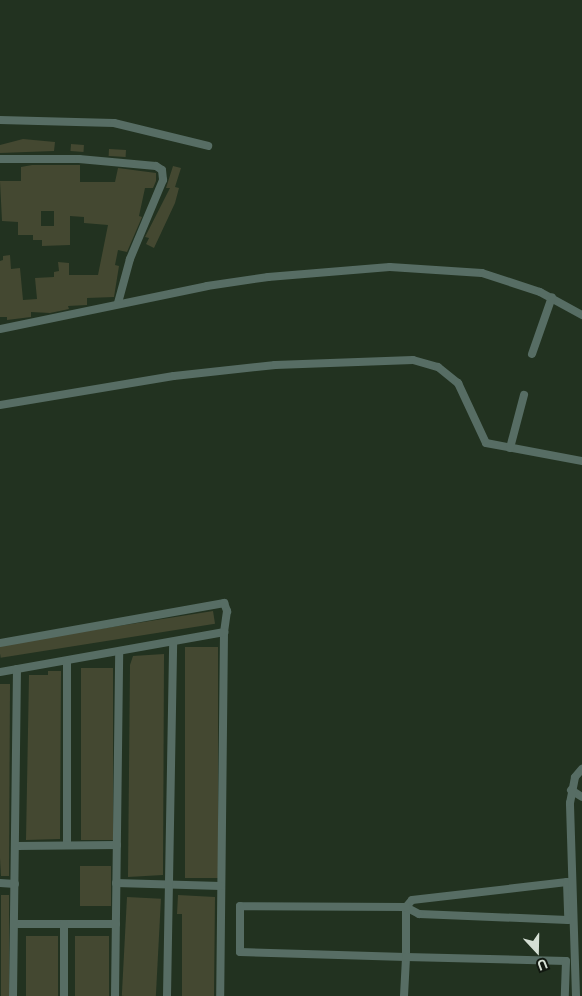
<!DOCTYPE html>
<html>
<head>
<meta charset="utf-8">
<style>
	body { margin:0 }
	#map { position:relative; width:582px; height:996px; overflow:hidden; background:#223220; font-family:Ubuntu,sans-serif }
	div>[style] { position:absolute }
	.building>* { inset:0; background:#444831; transform-origin:0 0 }
	.minor>* { height:8px; margin:-4px; padding:0 4px; transform-origin:4px; border-radius:4px; background:#576d64 }
	span { translate:-50% -50%; white-space:nowrap; text-align:center; line-height:1.15; -webkit-text-stroke:4.5px #111810; paint-order:stroke }
	.north { position:absolute; left:512px; top:926px; width:50px; height:50px; -webkit-text-stroke:4px #111810; paint-order:stroke; rotate:159deg; font-size:14px; font-weight:700; line-height:20px; text-align:center; color:#d5dfd4 }
	.north::after { content:''; display:block; margin:auto; width:18px; height:22px; background:#d5dfd4; clip-path:polygon(50% 0,100% 100%,50% 72%,0 100%) }
</style>
</head>
<body>
<div id="map">
	<div class="building">
		<div style="clip-path:polygon(23px 139px,55px 142px,54px 151px,0 153px,0 145px)"></div>
		<div style="left:71px;top:144px;width:13px;height:7px;rotate:4deg"></div>
		<div style="left:109px;top:149px;width:17px;height:7px;rotate:3deg"></div>
		<div style="clip-path:polygon(evenodd,32px 165px,80px 165px,80px 182px,115px 182px,118px 168px,156px 173px,156px 181px,153px 188px,145px 188px,139px 216px,142px 217px,127px 252px,118px 250px,115px 265px,119px 266px,114px 297px,87px 298px,87px 305px,68px 306px,69px 309px,50px 313px,31px 312px,31px 317px,7px 320px,7px 317px,0 317px,0 261px,3px 260px,3px 256px,10px 255px,11px 269px,20px 268px,23px 300px,37px 299px,35px 278px,54px 277px,54px 272px,59px 271px,58px 262px,69px 263px,69px 275px,98px 275px,108px 225px,84px 223px,84px 217px,70px 216px,70px 245px,42px 246px,42px 240px,33px 240px,33px 235px,18px 235px,18px 222px,2px 221px,0 181px,21px 181px,21px 167px,32px 165px,41px 211px,54px 211px,54px 226px,41px 226px,41px 211px)"></div>
		<div style="clip-path:polygon(173px 166px,181px 168px,175px 187px,179px 188px,175px 203px,154px 248px,146px 244px,149px 238px,145px 237px,170px 188px,166px 188px)"></div>
		<div style="left:213px;top:611px;width:13px;height:217px;rotate:81deg"></div>
		<div style="left:218px;top:647px;width:231px;height:33px;rotate:90deg"></div>
		<div style="clip-path:polygon(164px 654px,163px 875px,128px 877px,130px 665px,133px 656px)"></div>
		<div style="left:81px;top:668px;width:32px;height:172px"></div>
		<div style="clip-path:polygon(48px 671px,61px 671px,60px 839px,26px 840px,29px 675px,48px 675px)"></div>
		<div style="clip-path:polygon(0 684px,10px 684px,9px 876px,1px 876px,0 858px)"></div>
		<div style="left:80px;top:866px;width:31px;height:40px"></div>
		<div style="left:1px;top:895px;width:8px;height:101px"></div>
		<div style="clip-path:polygon(178px 895px,215px 897px,214px 996px,182px 996px,182px 914px,177px 914px)"></div>
		<div style="left:127px;top:897px;width:34px;height:99px;rotate:3deg"></div>
		<div style="left:26px;top:936px;width:32px;height:60px"></div>
		<div style="left:75px;top:936px;width:34px;height:60px"></div>
	</div>
	<div class="minor">
		<div style="left:0;top:120px;width:114px;rotate:1.5deg"></div>
		<div style="left:114px;top:123px;width:97px;rotate:13.7deg"></div>
		<div style="left:0;top:159px;width:79px"></div>
		<div style="left:79px;top:159px;width:77px;rotate:5.2deg"></div>
		<div style="left:156px;top:166px;width:7px;rotate:34deg"></div>
		<div style="left:162px;top:170px;width:10px;rotate:84deg"></div>
		<div style="left:163px;top:180px;width:86px;rotate:112.7deg"></div>
		<div style="left:130px;top:259px;width:46px;rotate:105.3deg"></div>
		<div style="left:0;top:329px;width:211px;rotate:-11.7deg"></div>
		<div style="left:207px;top:286px;width:62px;rotate:-8.4deg"></div>
		<div style="left:268px;top:277px;width:122px;rotate:-4.7deg"></div>
		<div style="left:390px;top:267px;width:92px;rotate:3.7deg"></div>
		<div style="left:482px;top:273px;width:61px;rotate:18.1deg"></div>
		<div style="left:540px;top:292px;width:48px;rotate:28.7deg"></div>
		<div style="left:532px;top:354px;width:60px;rotate:-70.7deg"></div>
		<div style="left:0;top:405px;width:176px;rotate:-9.5deg"></div>
		<div style="left:174px;top:376px;width:102px;rotate:-6.2deg"></div>
		<div style="left:275px;top:365px;width:138px;rotate:-2.1deg"></div>
		<div style="left:413px;top:360px;width:26px;rotate:16deg"></div>
		<div style="left:438px;top:367px;width:26px;rotate:39deg"></div>
		<div style="left:458px;top:383px;width:66px;rotate:65deg"></div>
		<div style="left:486px;top:443px;width:98px;rotate:10.6deg"></div>
		<div style="left:510px;top:448px;width:55px;rotate:-75.2deg"></div>
		<div style="left:0;top:643px;width:228px;rotate:-10.1deg"></div>
		<div style="left:224px;top:603px;width:9px;rotate:69deg"></div>
		<div style="left:227px;top:611px;width:21px;rotate:98deg"></div>
		<div style="left:224px;top:632px;width:364px;rotate:90.6deg"></div>
		<div style="left:0;top:672px;width:228px;rotate:-10.1deg"></div>
		<div style="left:571px;top:790px;width:13px;rotate:32deg"></div>
		<div style="left:67px;top:844px;width:183px;rotate:-90deg"></div>
		<div style="left:17px;top:846px;width:100px;rotate:-0.6deg"></div>
		<div style="left:0;top:883px;width:15px;rotate:4deg"></div>
		<div style="left:116px;top:883px;width:105px;rotate:1.6deg"></div>
		<div style="left:15px;top:924px;width:101px"></div>
		<div style="left:13px;top:996px;width:327px;rotate:-89.3deg"></div>
		<div style="left:64px;top:996px;width:72px;rotate:-90deg"></div>
		<div style="left:115px;top:996px;width:343px;rotate:-89.3deg"></div>
		<div style="left:167px;top:996px;width:354px;rotate:-89deg"></div>
		<div style="left:404px;top:996px;width:39px;rotate:-87deg"></div>
		<div style="left:406px;top:957px;width:50px;rotate:-90deg"></div>
		<div style="left:406px;top:907px;width:9px;rotate:-49deg"></div>
		<div style="left:412px;top:900px;width:156px;rotate:-6.6deg"></div>
		<div style="left:567px;top:882px;width:38px;rotate:88deg"></div>
		<div style="left:568px;top:920px;width:149px;rotate:-177.7deg"></div>
		<div style="left:419px;top:914px;width:15px;rotate:-152deg"></div>
		<div style="left:406px;top:907px;width:166px;rotate:-179.7deg"></div>
		<div style="left:240px;top:906px;width:46px;rotate:90deg"></div>
		<div style="left:240px;top:952px;width:166px;rotate:1.7deg"></div>
		<div style="left:406px;top:957px;width:160px;rotate:1.4deg"></div>
		<div style="left:566px;top:961px;width:35px;rotate:92deg"></div>
		<div style="left:576px;top:996px;width:193px;rotate:-91.8deg"></div>
		<div style="left:570px;top:803px;width:26px;rotate:-79deg"></div>
		<div style="left:575px;top:777px;width:11px;rotate:-49deg"></div>
	</div>
	<div class="north">U</div>
</div>
</body>
</html>
